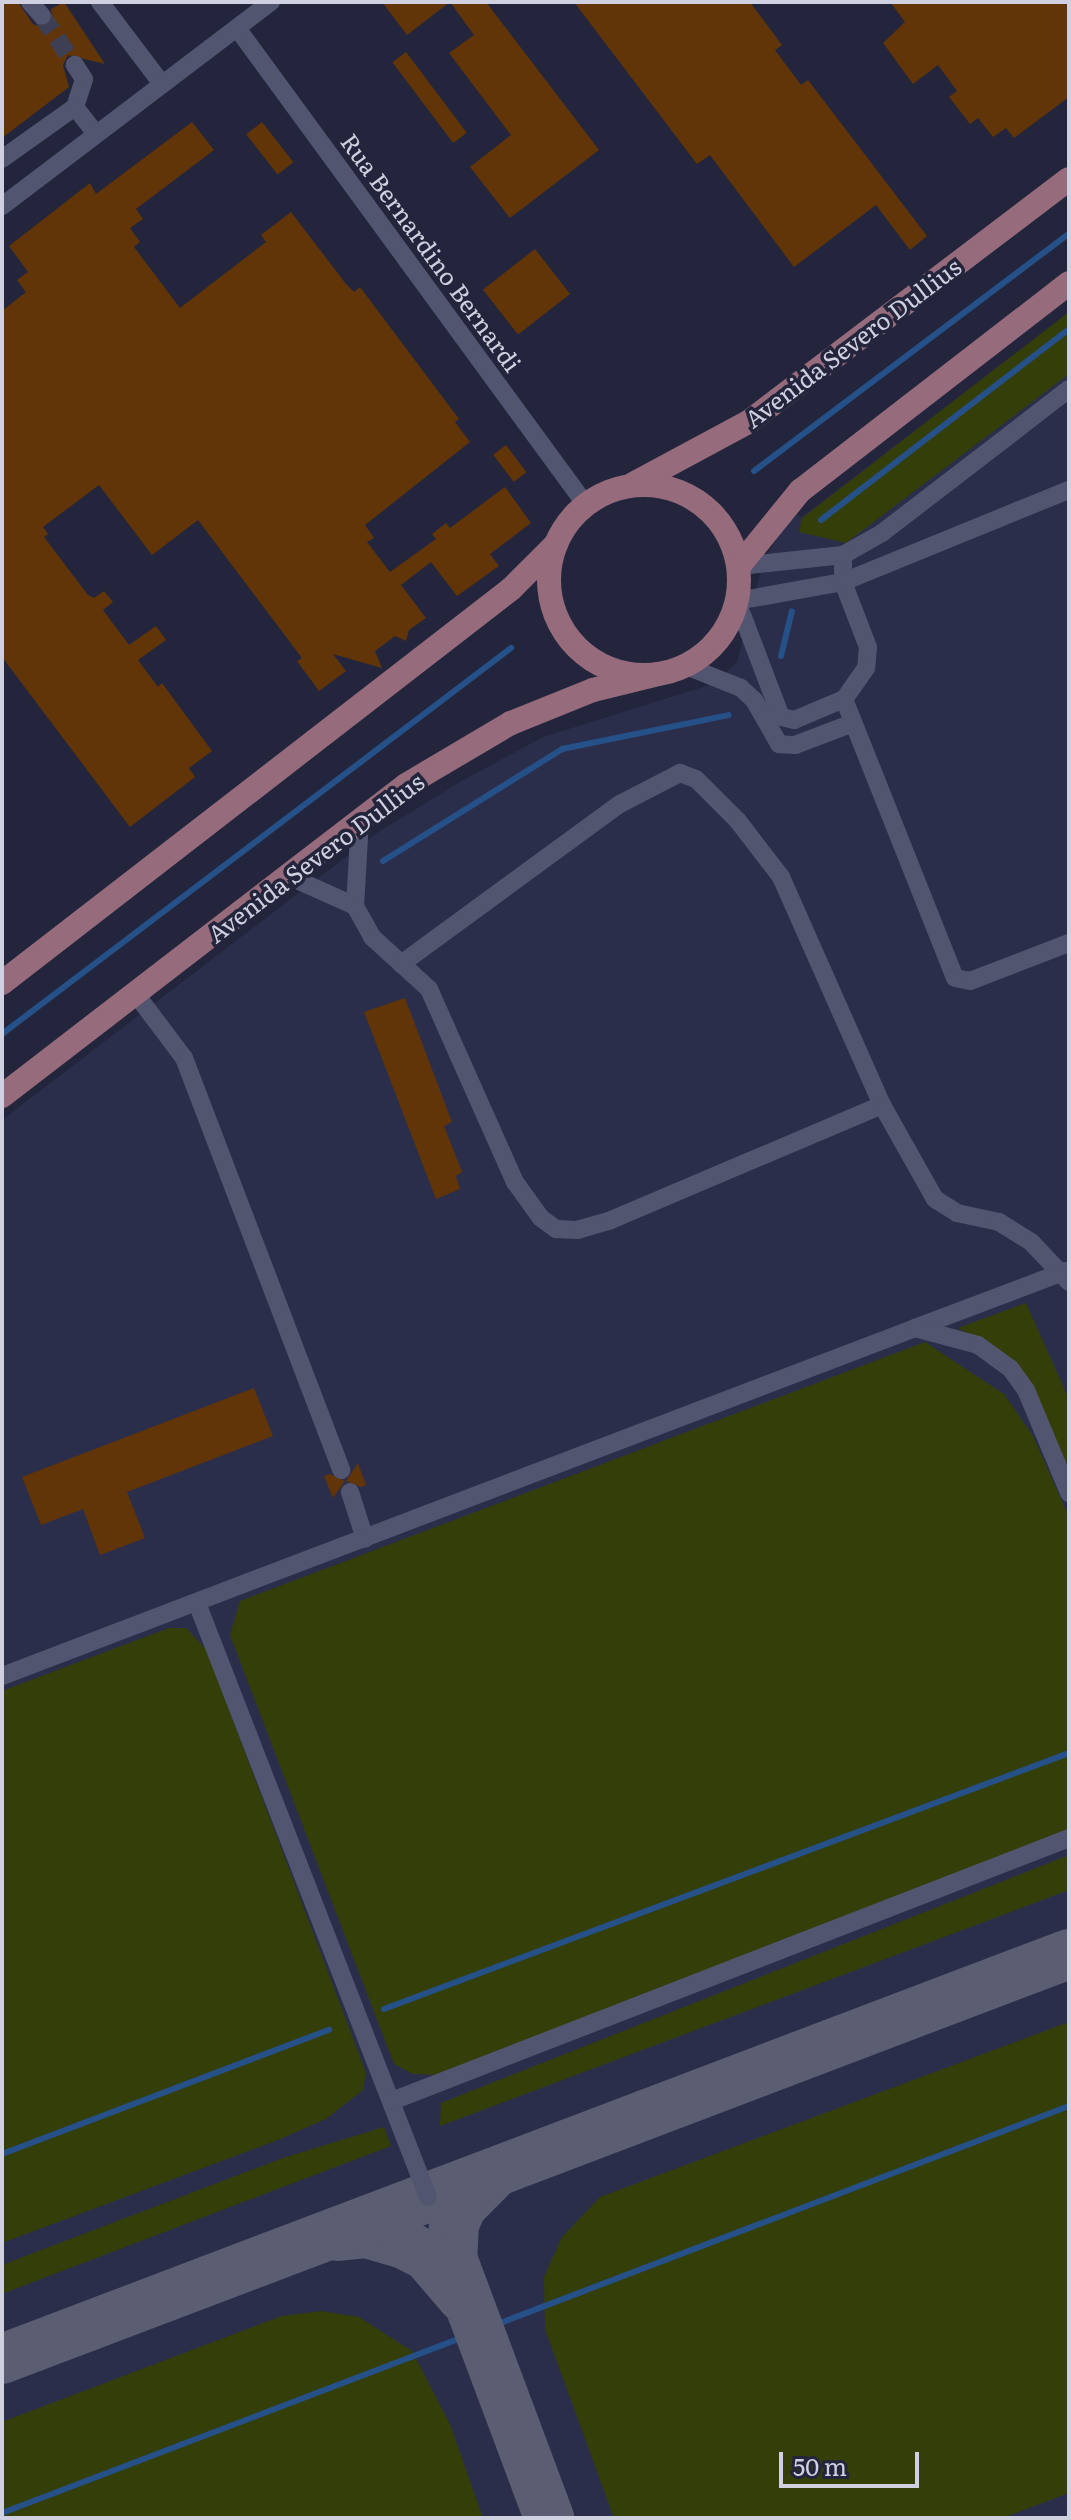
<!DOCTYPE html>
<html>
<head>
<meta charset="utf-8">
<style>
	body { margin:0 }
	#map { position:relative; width:1071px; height:2520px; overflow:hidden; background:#23253c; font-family:Literata,serif }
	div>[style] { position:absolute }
	.built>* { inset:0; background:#2b2e4b }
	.green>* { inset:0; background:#343e09 }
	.stream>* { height:6px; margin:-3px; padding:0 3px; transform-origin:3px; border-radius:3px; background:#255088 }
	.taxiway>* { height:50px; margin:-25px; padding:0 25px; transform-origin:25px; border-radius:25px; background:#5b5d72 }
	.building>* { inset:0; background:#613507; transform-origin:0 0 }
	.minor-tunnel>* { height:18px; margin-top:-9px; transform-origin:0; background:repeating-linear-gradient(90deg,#3d3f55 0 18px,transparent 0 27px) }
	.minor>* { height:18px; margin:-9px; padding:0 9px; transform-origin:9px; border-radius:9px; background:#52556f }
	.major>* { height:24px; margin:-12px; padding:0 12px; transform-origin:12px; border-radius:12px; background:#966b7c }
	.major>.ring { margin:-12px; padding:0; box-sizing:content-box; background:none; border:24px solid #966b7c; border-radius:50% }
	span { translate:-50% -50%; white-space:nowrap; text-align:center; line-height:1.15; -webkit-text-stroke:7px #23253c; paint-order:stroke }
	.street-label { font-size:24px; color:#cfd1e0 }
	.frame { position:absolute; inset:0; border:4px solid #cfd1e0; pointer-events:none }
	.scale { position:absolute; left:779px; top:2452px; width:140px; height:36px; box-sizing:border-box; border:4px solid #cfd1e0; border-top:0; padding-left:10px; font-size:24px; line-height:28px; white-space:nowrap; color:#cfd1e0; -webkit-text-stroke:6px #23253c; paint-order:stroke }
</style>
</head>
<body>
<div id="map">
	<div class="built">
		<div style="clip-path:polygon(1069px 312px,1069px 2518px,2px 2518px,2px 1120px,377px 833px,458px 783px,543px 737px,716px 683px,737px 662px,763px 563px,791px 513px,802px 517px)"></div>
	</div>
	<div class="green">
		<div style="clip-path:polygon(1069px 312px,1069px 374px,846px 543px,799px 532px,802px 518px)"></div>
		<div style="clip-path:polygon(1026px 1303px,1069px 1399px,1069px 1476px,1030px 1385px,1006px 1354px,958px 1328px)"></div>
		<div style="clip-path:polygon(925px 1342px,1004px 1394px,1033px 1436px,1069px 1517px,1069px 1829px,440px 2075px,413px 2074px,394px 2064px,230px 1635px,240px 1601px)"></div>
		<div style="clip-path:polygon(169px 1628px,186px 1628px,206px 1649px,360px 2057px,366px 2074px,363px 2090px,326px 2119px,278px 2140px,2px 2243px,2px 1691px)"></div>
		<div style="clip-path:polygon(1069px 1855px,1069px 1890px,440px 2126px,441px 2103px)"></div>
		<div style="clip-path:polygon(1069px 2022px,1069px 2493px,1003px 2518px,614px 2518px,545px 2329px,544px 2277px,562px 2237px,600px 2197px)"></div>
		<div style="clip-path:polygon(384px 2127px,391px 2146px,2px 2294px,2px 2265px,283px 2158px)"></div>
		<div style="clip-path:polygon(321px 2311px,359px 2317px,412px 2351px,450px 2424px,483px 2518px,2px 2518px,2px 2422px,282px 2316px)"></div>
	</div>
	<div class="stream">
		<div style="left:754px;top:471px;width:394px;rotate:-37deg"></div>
		<div style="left:821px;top:520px;width:313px;rotate:-37.6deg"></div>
		<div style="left:781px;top:656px;width:46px;rotate:-76.3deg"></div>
		<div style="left:383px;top:861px;width:211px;rotate:-32deg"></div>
		<div style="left:562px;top:749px;width:170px;rotate:-11.5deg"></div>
		<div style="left:2px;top:1034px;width:639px;rotate:-37.17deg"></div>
		<div style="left:384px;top:2009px;width:731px;rotate:-20.49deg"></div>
		<div style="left:2px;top:2154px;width:350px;rotate:-20.8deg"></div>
		<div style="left:2px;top:2513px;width:1142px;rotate:-20.88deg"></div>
	</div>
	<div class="taxiway">
		<div style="left:494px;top:2174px;width:45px;rotate:135deg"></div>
		<div style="left:462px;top:2206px;width:20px;rotate:114deg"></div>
		<div style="left:454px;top:2224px;width:34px;rotate:93deg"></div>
		<div style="left:452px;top:2258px;width:278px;rotate:69.5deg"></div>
		<div style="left:338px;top:2236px;width:28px;rotate:-6deg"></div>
		<div style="left:366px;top:2233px;width:37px;rotate:16deg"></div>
		<div style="left:402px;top:2243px;width:28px;rotate:27deg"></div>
		<div style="left:427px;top:2256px;width:54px;rotate:49.5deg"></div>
		<div style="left:2px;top:2359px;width:1141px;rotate:-20.79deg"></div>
	</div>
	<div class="building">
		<div style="clip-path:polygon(2px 2px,18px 2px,33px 24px,43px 28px,53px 21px,51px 9px,64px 2px,105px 64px,68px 55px,63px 65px,69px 87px,2px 138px)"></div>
		<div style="clip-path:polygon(382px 2px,486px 2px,599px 150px,510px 218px,470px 167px,511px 135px,449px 53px,474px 35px,450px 2px,407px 35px)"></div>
		<div style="clip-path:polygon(574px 2px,750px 2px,782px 45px,775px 50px,801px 85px,808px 80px,927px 236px,910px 250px,876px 205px,794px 267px,710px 155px,697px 164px)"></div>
		<div style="clip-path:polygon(890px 2px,1069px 2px,1069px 97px,1014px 138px,1006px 128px,993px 137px,978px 118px,970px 124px,949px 97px,957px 91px,938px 65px,913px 84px,883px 43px,905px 22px)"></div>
		<div style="left:406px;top:52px;width:101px;height:17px;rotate:53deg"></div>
		<div style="clip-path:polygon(192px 122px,214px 150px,136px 209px,143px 219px,130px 228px,140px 242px,134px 247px,180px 308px,266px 242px,261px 235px,291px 212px,346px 284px,354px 292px,360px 287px,459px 419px,455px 422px,470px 442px,365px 525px,374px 538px,367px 542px,390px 572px,436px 539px,432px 534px,446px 523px,450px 528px,505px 487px,531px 523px,490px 554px,499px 566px,457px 596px,431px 562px,401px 585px,426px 618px,409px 630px,406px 641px,395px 636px,375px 651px,382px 668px,333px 654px,346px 671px,319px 691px,297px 661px,302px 658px,198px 520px,152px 555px,99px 485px,43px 527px,48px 534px,44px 537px,88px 595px,94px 598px,104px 591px,113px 602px,103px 610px,129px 645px,156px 626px,166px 640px,138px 660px,158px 687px,162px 683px,212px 751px,189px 768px,195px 777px,130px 827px,2px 657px,2px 311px,26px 292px,17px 280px,28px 272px,9px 246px,90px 183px,96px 194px)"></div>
		<div style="left:262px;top:122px;width:51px;height:20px;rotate:52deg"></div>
		<div style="left:535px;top:249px;width:57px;height:66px;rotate:52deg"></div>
		<div style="left:506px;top:445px;width:34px;height:16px;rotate:53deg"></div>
		<div style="clip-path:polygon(405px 998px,452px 1122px,444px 1126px,462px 1172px,456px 1176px,460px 1189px,436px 1199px,364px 1012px)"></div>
		<div style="clip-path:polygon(254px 1388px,273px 1436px,127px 1492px,145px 1538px,100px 1555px,83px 1509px,41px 1525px,22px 1477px)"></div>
		<div style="clip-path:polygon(358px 1463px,366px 1485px,361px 1487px,346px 1481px)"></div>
		<div style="clip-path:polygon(330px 1474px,345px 1481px,333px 1498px,324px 1476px)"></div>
	</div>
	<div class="minor-tunnel">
		<div style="left:42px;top:16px;width:59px;rotate:56deg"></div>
	</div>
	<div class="minor">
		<div style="left:30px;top:2px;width:18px;rotate:49deg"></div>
		<div style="left:100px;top:2px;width:103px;rotate:52.9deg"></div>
		<div style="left:237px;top:28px;width:591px;rotate:53.81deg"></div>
		<div style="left:75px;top:107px;width:29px;rotate:-72deg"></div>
		<div style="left:84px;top:79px;width:17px;rotate:-123deg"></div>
		<div style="left:2px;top:159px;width:90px;rotate:-35.5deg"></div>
		<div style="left:75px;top:107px;width:34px;rotate:52deg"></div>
		<div style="left:2px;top:206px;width:338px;rotate:-37.2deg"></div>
		<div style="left:1069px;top:389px;width:236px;rotate:142.4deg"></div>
		<div style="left:882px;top:533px;width:45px;rotate:150.6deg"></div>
		<div style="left:843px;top:555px;width:27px;rotate:90deg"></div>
		<div style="left:843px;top:582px;width:70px;rotate:69deg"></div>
		<div style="left:868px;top:647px;width:21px;rotate:95deg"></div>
		<div style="left:866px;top:668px;width:38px;rotate:125deg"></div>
		<div style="left:844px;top:699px;width:54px;rotate:157.2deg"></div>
		<div style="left:794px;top:720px;width:13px;rotate:-167deg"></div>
		<div style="left:781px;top:717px;width:124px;rotate:-110.8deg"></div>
		<div style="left:737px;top:601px;width:108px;rotate:-10.2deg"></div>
		<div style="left:843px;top:582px;width:244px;rotate:-22.2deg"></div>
		<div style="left:739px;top:566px;width:105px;rotate:-6deg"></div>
		<div style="left:686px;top:666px;width:59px;rotate:21.8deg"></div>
		<div style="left:741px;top:688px;width:18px;rotate:43deg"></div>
		<div style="left:754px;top:700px;width:51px;rotate:60.4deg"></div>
		<div style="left:779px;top:744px;width:16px;rotate:4deg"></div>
		<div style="left:795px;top:745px;width:62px;rotate:-20.8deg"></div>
		<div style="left:844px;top:699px;width:300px;rotate:68.3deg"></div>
		<div style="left:955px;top:978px;width:15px;rotate:11deg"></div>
		<div style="left:970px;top:981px;width:106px;rotate:-21deg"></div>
		<div style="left:360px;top:820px;width:86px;rotate:93.3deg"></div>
		<div style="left:355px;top:906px;width:35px;rotate:61deg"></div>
		<div style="left:372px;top:937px;width:77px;rotate:42.4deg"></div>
		<div style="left:429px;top:989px;width:211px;rotate:66deg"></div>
		<div style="left:515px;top:1182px;width:44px;rotate:54.2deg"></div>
		<div style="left:541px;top:1218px;width:19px;rotate:36deg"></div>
		<div style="left:556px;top:1229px;width:21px;rotate:3deg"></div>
		<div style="left:577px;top:1230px;width:35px;rotate:-16deg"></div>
		<div style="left:611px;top:1220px;width:294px;rotate:-23deg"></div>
		<div style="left:288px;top:876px;width:73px;rotate:24.1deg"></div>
		<div style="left:401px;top:964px;width:271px;rotate:-36.2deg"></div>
		<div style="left:620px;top:804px;width:68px;rotate:-27.3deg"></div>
		<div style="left:680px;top:773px;width:17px;rotate:21deg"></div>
		<div style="left:696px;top:779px;width:59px;rotate:45deg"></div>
		<div style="left:738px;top:821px;width:71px;rotate:52.5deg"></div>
		<div style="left:781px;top:877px;width:249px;rotate:66.1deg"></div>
		<div style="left:882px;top:1105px;width:108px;rotate:60.6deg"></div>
		<div style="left:935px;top:1199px;width:26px;rotate:32deg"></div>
		<div style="left:957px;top:1213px;width:43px;rotate:12.1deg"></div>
		<div style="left:999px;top:1222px;width:39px;rotate:32deg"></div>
		<div style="left:1032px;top:1243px;width:54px;rotate:46.5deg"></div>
		<div style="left:135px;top:993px;width:81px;rotate:53deg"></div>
		<div style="left:184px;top:1058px;width:441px;rotate:69.1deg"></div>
		<div style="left:915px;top:1328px;width:161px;rotate:-20.7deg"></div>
		<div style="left:350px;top:1492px;width:49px;rotate:72.3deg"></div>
		<div style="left:197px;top:1603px;width:637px;rotate:68.75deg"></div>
		<div style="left:2px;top:1676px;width:977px;rotate:-20.86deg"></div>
		<div style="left:915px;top:1328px;width:65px;rotate:15.1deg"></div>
		<div style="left:978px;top:1345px;width:39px;rotate:36deg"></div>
		<div style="left:1010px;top:1368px;width:27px;rotate:54deg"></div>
		<div style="left:1026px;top:1390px;width:112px;rotate:67.3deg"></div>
		<div style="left:392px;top:2101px;width:726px;rotate:-21.23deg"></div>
	</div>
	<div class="major">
		<div style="left:633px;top:484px;width:133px;rotate:-28.3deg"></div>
		<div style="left:750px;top:421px;width:400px;rotate:-37.2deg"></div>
		<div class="ring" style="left:549px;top:485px;width:166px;height:166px"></div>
		<div style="left:739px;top:566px;width:97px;rotate:-50.9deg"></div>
		<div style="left:800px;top:491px;width:340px;rotate:-37.7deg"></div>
		<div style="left:2px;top:983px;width:644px;rotate:-37.74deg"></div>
		<div style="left:511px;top:589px;width:64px;rotate:-45deg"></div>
		<div style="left:2px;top:1096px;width:510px;rotate:-37.59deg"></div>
		<div style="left:406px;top:785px;width:122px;rotate:-30.6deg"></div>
		<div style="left:511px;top:723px;width:88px;rotate:-21.9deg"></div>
		<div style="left:593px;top:690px;width:67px;rotate:-13.8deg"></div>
	</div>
	<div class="street-label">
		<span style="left:432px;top:252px;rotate:54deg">Rua Bernardino Bernardi</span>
		<span style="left:852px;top:342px;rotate:-37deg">Avenida Severo Dullius</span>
		<span style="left:315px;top:857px;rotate:-37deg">Avenida Severo Dullius</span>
	</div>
	<div class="frame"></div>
	<div class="scale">50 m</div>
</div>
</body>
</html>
